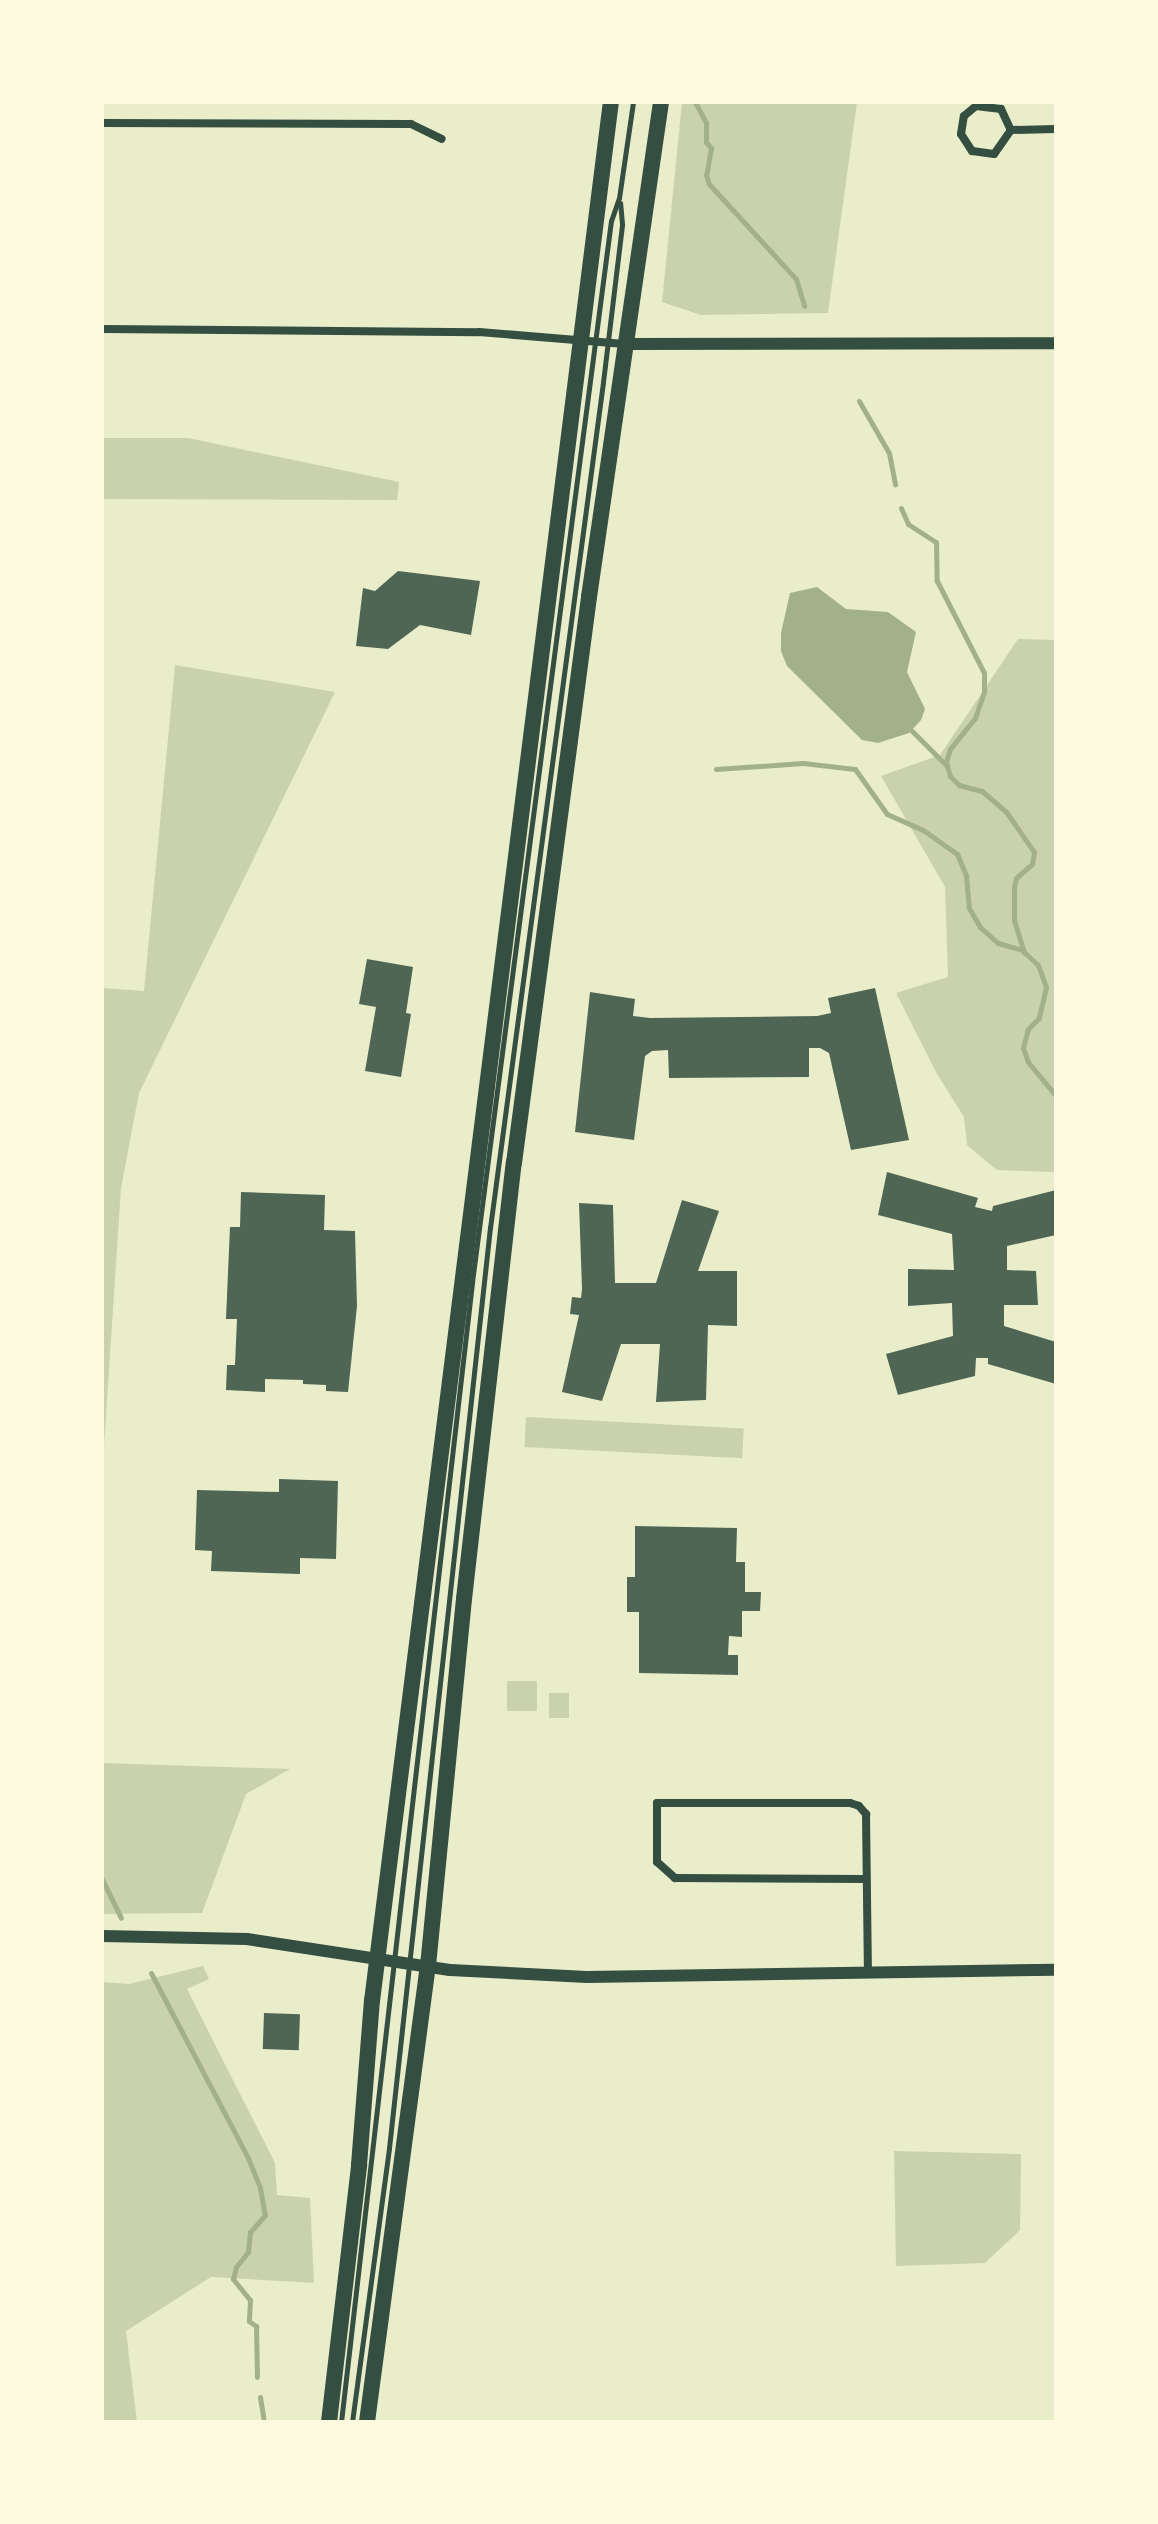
<!DOCTYPE html>
<html>
<head>
<meta charset="utf-8">
<style>
	body { margin:0 }
	#map { position:relative; width:1158px; height:2524px; overflow:hidden; background:#e9edc9; font-family:"Exo 2",sans-serif }
	div>[style] { position:absolute }
	.green>* { inset:0; background:#cad2ad; transform-origin:0 0 }
	.water>* { inset:0; background:#a3b18a }
	.stream>* { height:5px; margin:-2.5px; padding:0 2.5px; transform-origin:2.5px; border-radius:2.5px; background:#a3b18a }
	.building>* { inset:0; background:#4f6655; transform-origin:0 0 }
	.service>* { height:5px; margin:-2.5px; padding:0 2.5px; transform-origin:2.5px; border-radius:2.5px; background:#344e41 }
	.minor>* { height:8px; margin:-4px; padding:0 4px; transform-origin:4px; border-radius:4px; background:#344e41 }
	.tertiary>* { height:12px; margin:-6px; padding:0 6px; transform-origin:6px; border-radius:6px; background:#344e41 }
	.primary>* { height:16px; margin:-8px; padding:0 8px; transform-origin:8px; border-radius:8px; background:#344e41 }
	span { translate:-50% -50%; white-space:nowrap; text-align:center; line-height:1.15; -webkit-text-stroke:6px #fefae0; paint-order:stroke }
	.frame { position:absolute; inset:0; border:104px solid #fefae0; pointer-events:none }
</style>
</head>
<body>
<div id="map">
	<div class="green">
		<div style="clip-path:polygon(682px 102px,857px 102px,828px 313px,701px 315px,662px 302px)"></div>
		<div style="clip-path:polygon(102px 438px,188px 438px,399px 482px,397px 500px,102px 499px)"></div>
		<div style="clip-path:polygon(1018px 639px,1056px 640px,1056px 1172px,997px 1170px,967px 1145px,964px 1117px,937px 1074px,896px 993px,948px 977px,945px 887px,881px 776px,940px 755px)"></div>
		<div style="clip-path:polygon(175px 665px,335px 692px,139px 1093px,121px 1188px,103px 1461px,102px 988px,144px 991px)"></div>
		<div style="left:526px;top:1417px;width:218px;height:30px;rotate:3deg"></div>
		<div style="left:507px;top:1681px;width:30px;height:30px"></div>
		<div style="left:549px;top:1693px;width:20px;height:25px"></div>
		<div style="clip-path:polygon(102px 1763px,290px 1769px,246px 1794px,202px 1913px,102px 1914px)"></div>
		<div style="clip-path:polygon(203px 1966px,209px 1979px,187px 1989px,275px 2163px,277px 2195px,310px 2198px,314px 2283px,211px 2277px,126px 2331px,137px 2422px,102px 2422px,102px 1982px,129px 1984px)"></div>
		<div style="clip-path:polygon(894px 2151px,1021px 2154px,1020px 2230px,985px 2263px,896px 2266px)"></div>
	</div>
	<div class="water">
		<div style="clip-path:polygon(817px 587px,846px 609px,888px 612px,916px 632px,907px 672px,925px 709px,921px 720px,909px 733px,878px 743px,862px 740px,787px 666px,781px 651px,781px 633px,790px 593px)"></div>
	</div>
	<div class="stream">
		<div style="left:695px;top:102px;width:24px;rotate:62deg"></div>
		<div style="left:706px;top:123px;width:19px;rotate:90deg"></div>
		<div style="left:706px;top:142px;width:8px;rotate:50deg"></div>
		<div style="left:711px;top:148px;width:27px;rotate:100deg"></div>
		<div style="left:706px;top:175px;width:9px;rotate:72deg"></div>
		<div style="left:709px;top:184px;width:129px;rotate:47.5deg"></div>
		<div style="left:796px;top:279px;width:28px;rotate:73deg"></div>
		<div style="left:859px;top:401px;width:60px;rotate:60deg"></div>
		<div style="left:889px;top:453px;width:32px;rotate:79deg"></div>
		<div style="left:901px;top:508px;width:17px;rotate:66deg"></div>
		<div style="left:908px;top:524px;width:33px;rotate:33deg"></div>
		<div style="left:936px;top:542px;width:39px;rotate:89deg"></div>
		<div style="left:937px;top:581px;width:103px;rotate:62.9deg"></div>
		<div style="left:984px;top:673px;width:19px;rotate:90deg"></div>
		<div style="left:984px;top:692px;width:28px;rotate:109deg"></div>
		<div style="left:975px;top:718px;width:40px;rotate:129deg"></div>
		<div style="left:950px;top:749px;width:14px;rotate:107deg"></div>
		<div style="left:946px;top:762px;width:15px;rotate:74deg"></div>
		<div style="left:950px;top:776px;width:13px;rotate:45deg"></div>
		<div style="left:959px;top:785px;width:24px;rotate:15deg"></div>
		<div style="left:982px;top:791px;width:33px;rotate:41deg"></div>
		<div style="left:1007px;top:813px;width:47px;rotate:55.3deg"></div>
		<div style="left:1034px;top:852px;width:12px;rotate:99deg"></div>
		<div style="left:1032px;top:864px;width:21px;rotate:139deg"></div>
		<div style="left:1016px;top:878px;width:9px;rotate:103deg"></div>
		<div style="left:1014px;top:887px;width:33px;rotate:90deg"></div>
		<div style="left:1014px;top:920px;width:34px;rotate:73deg"></div>
		<div style="left:1024px;top:952px;width:19px;rotate:43deg"></div>
		<div style="left:1038px;top:965px;width:23px;rotate:70deg"></div>
		<div style="left:1046px;top:987px;width:32px;rotate:103deg"></div>
		<div style="left:1039px;top:1018px;width:16px;rotate:135deg"></div>
		<div style="left:1028px;top:1029px;width:20px;rotate:105deg"></div>
		<div style="left:1023px;top:1048px;width:15px;rotate:70deg"></div>
		<div style="left:1028px;top:1062px;width:44px;rotate:50.5deg"></div>
		<div style="left:911px;top:730px;width:51px;rotate:45deg"></div>
		<div style="left:716px;top:769px;width:87px;rotate:-3.9deg"></div>
		<div style="left:803px;top:763px;width:52px;rotate:6.6deg"></div>
		<div style="left:855px;top:769px;width:55px;rotate:54.6deg"></div>
		<div style="left:887px;top:814px;width:39px;rotate:24deg"></div>
		<div style="left:923px;top:830px;width:42px;rotate:35.2deg"></div>
		<div style="left:957px;top:854px;width:23px;rotate:67deg"></div>
		<div style="left:966px;top:875px;width:33px;rotate:85deg"></div>
		<div style="left:969px;top:908px;width:22px;rotate:60deg"></div>
		<div style="left:980px;top:927px;width:24px;rotate:42deg"></div>
		<div style="left:998px;top:943px;width:26px;rotate:16deg"></div>
		<div style="left:102px;top:1879px;width:43px;rotate:64deg"></div>
		<div style="left:151px;top:1973px;width:209px;rotate:62.3deg"></div>
		<div style="left:248px;top:2158px;width:32px;rotate:68deg"></div>
		<div style="left:260px;top:2188px;width:27px;rotate:80deg"></div>
		<div style="left:265px;top:2215px;width:23px;rotate:131deg"></div>
		<div style="left:250px;top:2232px;width:20px;rotate:96deg"></div>
		<div style="left:248px;top:2252px;width:19px;rotate:129deg"></div>
		<div style="left:236px;top:2267px;width:12px;rotate:104deg"></div>
		<div style="left:233px;top:2279px;width:27px;rotate:51deg"></div>
		<div style="left:250px;top:2300px;width:21px;rotate:93deg"></div>
		<div style="left:249px;top:2321px;width:9px;rotate:36deg"></div>
		<div style="left:256px;top:2326px;width:51px;rotate:88.9deg"></div>
		<div style="left:260px;top:2397px;width:25px;rotate:81deg"></div>
	</div>
	<div class="building">
		<div style="clip-path:polygon(398px 571px,480px 581px,471px 635px,420px 625px,388px 649px,356px 646px,363px 588px,375px 591px)"></div>
		<div style="clip-path:polygon(367px 959px,413px 967px,406px 1013px,411px 1014px,401px 1077px,365px 1071px,376px 1007px,359px 1004px)"></div>
		<div style="clip-path:polygon(875px 988px,909px 1140px,851px 1150px,829px 1053px,820px 1048px,809px 1048px,809px 1077px,669px 1078px,668px 1050px,652px 1051px,645px 1056px,634px 1140px,575px 1132px,590px 992px,635px 999px,633px 1016px,650px 1018px,817px 1016px,831px 1013px,828px 998px)"></div>
		<div style="clip-path:polygon(887px 1172px,978px 1198px,975px 1207px,992px 1211px,993px 1206px,1056px 1190px,1056px 1235px,1007px 1246px,1007px 1270px,1036px 1271px,1038px 1305px,1004px 1305px,1004px 1326px,1056px 1342px,1056px 1384px,988px 1364px,988px 1358px,976px 1358px,975px 1376px,898px 1395px,886px 1354px,953px 1336px,952px 1303px,908px 1306px,908px 1269px,954px 1270px,952px 1234px,878px 1215px)"></div>
		<div style="clip-path:polygon(241px 1192px,325px 1195px,324px 1230px,355px 1231px,357px 1306px,348px 1392px,326px 1391px,326px 1385px,303px 1384px,303px 1380px,265px 1379px,265px 1392px,226px 1390px,227px 1365px,235px 1365px,237px 1319px,226px 1319px,230px 1227px,240px 1227px)"></div>
		<div style="clip-path:polygon(682px 1200px,719px 1211px,698px 1271px,737px 1271px,737px 1326px,708px 1325px,706px 1400px,656px 1402px,660px 1344px,621px 1344px,602px 1401px,562px 1392px,579px 1315px,570px 1314px,572px 1297px,581px 1298px,582px 1289px,579px 1203px,613px 1205px,615px 1283px,656px 1283px)"></div>
		<div style="clip-path:polygon(279px 1479px,338px 1481px,336px 1559px,300px 1558px,300px 1574px,211px 1571px,212px 1551px,195px 1550px,197px 1490px,279px 1492px)"></div>
		<div style="clip-path:polygon(635px 1526px,737px 1528px,736px 1562px,745px 1562px,745px 1592px,761px 1592px,760px 1611px,742px 1611px,742px 1637px,729px 1636px,728px 1655px,738px 1655px,738px 1675px,639px 1673px,639px 1612px,627px 1612px,627px 1577px,635px 1577px)"></div>
		<div style="left:264px;top:2013px;width:36px;height:36px;rotate:2deg"></div>
	</div>
	<div class="service">
		<div style="left:341px;top:2422px;width:1148px;rotate:-83.44deg"></div>
		<div style="left:472px;top:1282px;width:1070px;rotate:-82.54deg"></div>
		<div style="left:611px;top:221px;width:24px;rotate:-71deg"></div>
		<div style="left:619px;top:198px;width:97px;rotate:-81.7deg"></div>
		<div style="left:352px;top:2422px;width:276px;rotate:-82.3deg"></div>
		<div style="left:389px;top:2148px;width:926px;rotate:-83.74deg"></div>
		<div style="left:490px;top:1228px;width:854px;rotate:-82.39deg"></div>
		<div style="left:603px;top:382px;width:159px;rotate:-83.1deg"></div>
		<div style="left:622px;top:224px;width:21px;rotate:-95deg"></div>
	</div>
	<div class="minor">
		<div style="left:976px;top:106px;width:25px;rotate:7deg"></div>
		<div style="left:1001px;top:109px;width:23px;rotate:65deg"></div>
		<div style="left:1011px;top:130px;width:29px;rotate:125deg"></div>
		<div style="left:994px;top:154px;width:22px;rotate:-172deg"></div>
		<div style="left:972px;top:151px;width:20px;rotate:-123deg"></div>
		<div style="left:961px;top:134px;width:18px;rotate:-81deg"></div>
		<div style="left:964px;top:116px;width:16px;rotate:-40deg"></div>
		<div style="left:102px;top:123px;width:309px;rotate:0.2deg"></div>
		<div style="left:411px;top:124px;width:34px;rotate:26deg"></div>
		<div style="left:1011px;top:130px;width:45px;rotate:-1.3deg"></div>
		<div style="left:102px;top:329px;width:377px;rotate:0.5deg"></div>
		<div style="left:479px;top:332px;width:146px;rotate:4.7deg"></div>
		<div style="left:866px;top:1879px;width:191px;rotate:-179.7deg"></div>
		<div style="left:675px;top:1878px;width:24px;rotate:-138deg"></div>
		<div style="left:657px;top:1862px;width:59px;rotate:-90deg"></div>
		<div style="left:657px;top:1803px;width:193px"></div>
		<div style="left:850px;top:1803px;width:9px;rotate:18deg"></div>
		<div style="left:859px;top:1806px;width:11px;rotate:49deg"></div>
		<div style="left:866px;top:1814px;width:158px;rotate:89.3deg"></div>
	</div>
	<div class="tertiary">
		<div style="left:625px;top:344px;width:431px;rotate:-0.1deg"></div>
		<div style="left:102px;top:1936px;width:145px;rotate:1.2deg"></div>
		<div style="left:247px;top:1939px;width:205px;rotate:8.7deg"></div>
		<div style="left:450px;top:1970px;width:137px;rotate:2.9deg"></div>
		<div style="left:587px;top:1977px;width:469px;rotate:-0.9deg"></div>
	</div>
	<div class="primary">
		<div style="left:329px;top:2422px;width:259px;rotate:-83.3deg"></div>
		<div style="left:359px;top:2165px;width:165px;rotate:-85.5deg"></div>
		<div style="left:372px;top:2001px;width:1914px;rotate:-82.83deg"></div>
		<div style="left:367px;top:2422px;width:460px;rotate:-82.4deg"></div>
		<div style="left:428px;top:1966px;width:369px;rotate:-84.4deg"></div>
		<div style="left:464px;top:1599px;width:439px;rotate:-83.5deg"></div>
		<div style="left:514px;top:1163px;width:571px;rotate:-82.45deg"></div>
		<div style="left:589px;top:597px;width:500px;rotate:-81.72deg"></div>
	</div>
	<div class="frame"></div>
</div>
</body>
</html>
